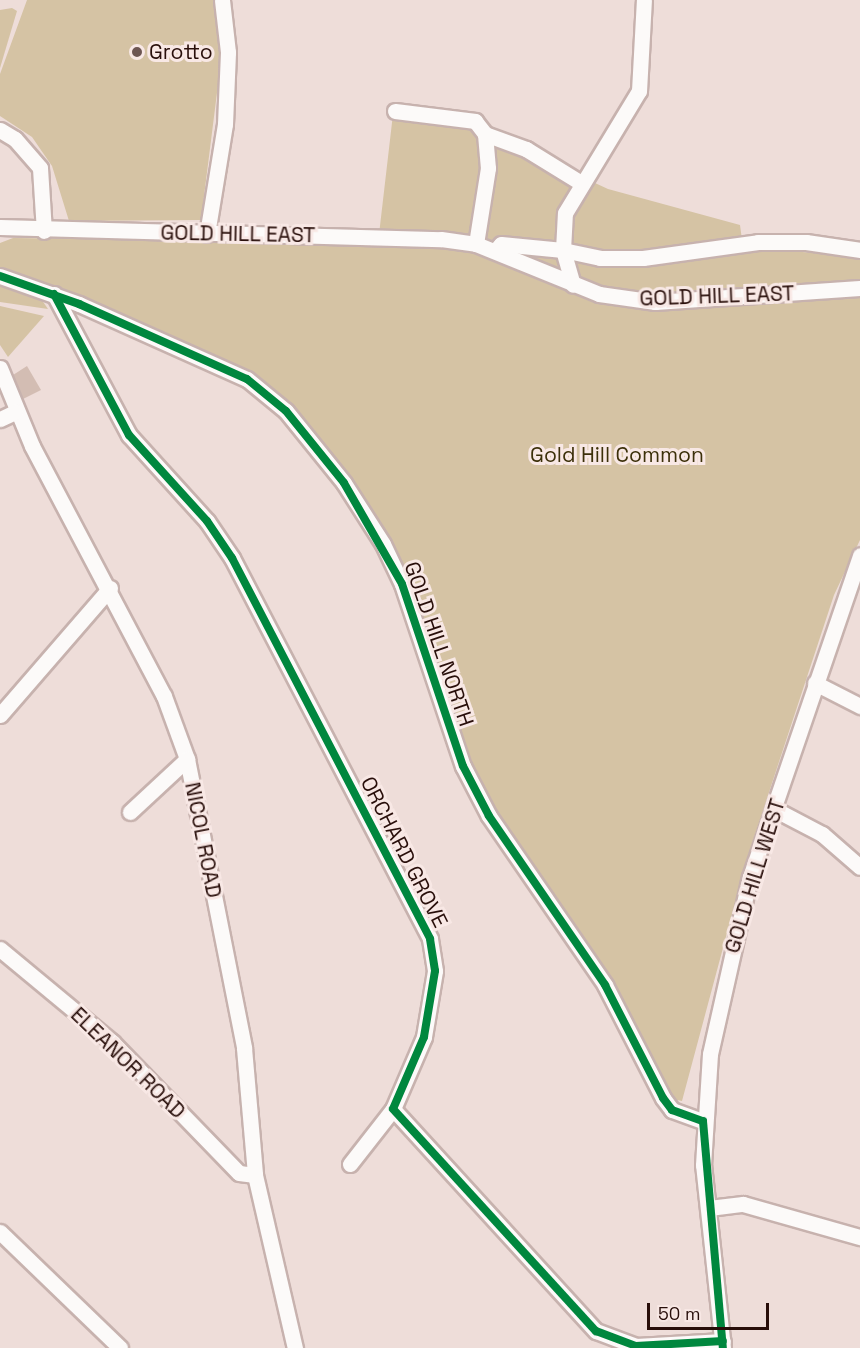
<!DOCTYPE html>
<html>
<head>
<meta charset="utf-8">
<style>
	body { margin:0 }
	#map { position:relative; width:860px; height:1348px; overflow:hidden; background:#eeddd9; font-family:"Space Grotesk",sans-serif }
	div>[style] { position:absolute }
	.green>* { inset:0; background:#d5c3a4 }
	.building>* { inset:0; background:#d3bdb3 }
	.roads { filter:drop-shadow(2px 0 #c7b2ae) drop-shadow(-2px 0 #c7b2ae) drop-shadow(0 2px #c7b2ae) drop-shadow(0 -2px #c7b2ae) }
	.minor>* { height:15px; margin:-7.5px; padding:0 7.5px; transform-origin:7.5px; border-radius:7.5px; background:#fcfaf9 }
	.cycleway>* { height:8px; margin:-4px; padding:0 4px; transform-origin:4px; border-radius:4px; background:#00873e }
	.dots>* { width:16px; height:16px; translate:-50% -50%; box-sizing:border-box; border:3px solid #f8e8e5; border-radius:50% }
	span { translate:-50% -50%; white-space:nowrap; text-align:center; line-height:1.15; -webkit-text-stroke:6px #f8e8e5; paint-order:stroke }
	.poi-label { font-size:21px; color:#280e0a }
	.left { translate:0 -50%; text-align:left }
	.street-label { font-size:21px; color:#280e0a }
	.park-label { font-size:21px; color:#3c300a }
	.scale { position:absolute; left:647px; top:1303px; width:122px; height:27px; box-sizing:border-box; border:3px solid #280e0a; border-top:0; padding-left:8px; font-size:18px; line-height:21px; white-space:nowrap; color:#280e0a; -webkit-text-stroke:4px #f8e8e5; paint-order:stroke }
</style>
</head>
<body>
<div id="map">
	<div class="green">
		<div style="clip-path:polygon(27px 0,216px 0,221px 61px,201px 220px,69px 221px,52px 166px,32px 137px,0 116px,0 74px)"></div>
		<div style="clip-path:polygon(12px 8px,17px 11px,0 68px,0 10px)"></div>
		<div style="clip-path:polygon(393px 114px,463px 122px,608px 189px,740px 225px,743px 247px,860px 257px,860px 540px,834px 595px,746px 862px,682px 1101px,672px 1099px,503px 830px,471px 770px,417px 612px,338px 464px,281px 397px,249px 373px,0 269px,0 243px,13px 238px,378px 243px)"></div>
		<div style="clip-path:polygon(0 283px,39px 296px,48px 309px,0 302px)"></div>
		<div style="clip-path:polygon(0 306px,44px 316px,8px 357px,0 345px)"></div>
	</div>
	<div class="building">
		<div style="clip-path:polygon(27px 366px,41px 390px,23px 399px,13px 375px)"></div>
	</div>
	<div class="roads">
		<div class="minor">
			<div style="left:395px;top:111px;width:81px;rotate:7.1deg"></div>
			<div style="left:475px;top:121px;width:16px;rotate:52deg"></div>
			<div style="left:485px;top:134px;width:34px;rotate:85deg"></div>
			<div style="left:488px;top:168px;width:77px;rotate:99deg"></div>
			<div style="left:0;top:130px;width:17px;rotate:31deg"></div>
			<div style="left:15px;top:139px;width:38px;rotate:49deg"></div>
			<div style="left:40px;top:168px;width:63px;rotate:86.4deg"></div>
			<div style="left:485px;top:134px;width:44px;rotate:20.1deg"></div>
			<div style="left:526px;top:149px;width:65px;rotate:31.7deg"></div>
			<div style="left:0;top:227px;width:441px;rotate:1.6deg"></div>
			<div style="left:441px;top:239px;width:35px;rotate:8deg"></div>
			<div style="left:476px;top:244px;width:133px;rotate:22.1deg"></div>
			<div style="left:599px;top:294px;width:57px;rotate:8.1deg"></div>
			<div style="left:655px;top:302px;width:205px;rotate:-3.9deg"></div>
			<div style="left:207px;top:234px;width:111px;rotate:-80.7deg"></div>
			<div style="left:225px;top:124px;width:72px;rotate:-87.6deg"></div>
			<div style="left:228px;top:52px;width:52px;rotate:-96.6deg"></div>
			<div style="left:563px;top:250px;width:38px;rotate:12deg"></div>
			<div style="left:600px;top:258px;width:43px"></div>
			<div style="left:643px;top:258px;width:116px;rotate:-7.9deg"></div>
			<div style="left:758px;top:242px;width:48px"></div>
			<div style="left:806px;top:242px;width:55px;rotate:8.4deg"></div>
			<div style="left:563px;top:250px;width:36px;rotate:74deg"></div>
			<div style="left:495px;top:251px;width:9px;rotate:-49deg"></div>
			<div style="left:501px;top:244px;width:62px;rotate:5.5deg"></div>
			<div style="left:563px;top:250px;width:37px;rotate:-87deg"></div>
			<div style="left:565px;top:213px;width:143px;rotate:-58.8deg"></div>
			<div style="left:639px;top:91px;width:91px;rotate:-86.9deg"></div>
			<div style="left:0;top:276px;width:84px;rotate:19.5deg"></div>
			<div style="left:79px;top:304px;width:184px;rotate:24.1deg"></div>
			<div style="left:247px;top:379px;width:50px;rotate:39.4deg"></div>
			<div style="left:286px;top:411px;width:92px;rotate:51.1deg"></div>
			<div style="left:344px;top:483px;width:72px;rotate:57.4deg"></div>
			<div style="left:383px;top:544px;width:44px;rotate:64.6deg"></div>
			<div style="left:402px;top:584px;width:192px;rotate:71.5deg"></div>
			<div style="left:463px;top:766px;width:56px;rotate:62.5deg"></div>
			<div style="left:489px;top:816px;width:205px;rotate:55.5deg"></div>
			<div style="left:605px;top:985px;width:127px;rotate:62.8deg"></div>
			<div style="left:663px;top:1098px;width:15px;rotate:53deg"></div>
			<div style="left:672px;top:1110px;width:33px;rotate:20deg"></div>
			<div style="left:54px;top:294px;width:160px;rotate:62deg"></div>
			<div style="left:129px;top:435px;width:116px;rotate:47.8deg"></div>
			<div style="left:207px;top:521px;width:45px;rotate:56deg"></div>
			<div style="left:232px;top:558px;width:429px;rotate:62.5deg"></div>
			<div style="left:430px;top:939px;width:32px;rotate:81deg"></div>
			<div style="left:435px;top:971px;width:67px;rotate:99.5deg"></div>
			<div style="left:424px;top:1037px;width:78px;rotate:113.3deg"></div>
			<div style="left:393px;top:1109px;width:301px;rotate:47.6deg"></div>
			<div style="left:596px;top:1331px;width:43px;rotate:20.6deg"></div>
			<div style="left:636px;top:1346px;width:87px;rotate:-3.3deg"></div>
			<div style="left:0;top:368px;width:84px;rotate:67.7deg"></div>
			<div style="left:32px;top:446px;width:283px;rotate:62.2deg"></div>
			<div style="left:164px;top:696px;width:67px;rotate:69.9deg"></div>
			<div style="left:187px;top:759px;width:295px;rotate:78.8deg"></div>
			<div style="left:244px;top:1048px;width:127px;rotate:85deg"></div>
			<div style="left:255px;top:1175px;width:178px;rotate:77deg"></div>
			<div style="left:0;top:419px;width:17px;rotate:-25deg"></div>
			<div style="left:815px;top:683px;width:51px;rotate:27.1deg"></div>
			<div style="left:0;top:715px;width:168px;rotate:-49.1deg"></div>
			<div style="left:776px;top:810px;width:52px;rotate:27.6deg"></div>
			<div style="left:822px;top:834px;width:50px;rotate:41deg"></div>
			<div style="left:130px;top:812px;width:78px;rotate:-42.9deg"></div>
			<div style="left:0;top:949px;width:146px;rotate:39.7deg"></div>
			<div style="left:112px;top:1042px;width:182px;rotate:45.9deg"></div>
			<div style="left:239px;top:1173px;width:16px;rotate:7deg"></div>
			<div style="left:350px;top:1164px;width:70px;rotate:-52deg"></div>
			<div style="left:709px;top:1208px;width:34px;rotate:-7deg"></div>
			<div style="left:743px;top:1204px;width:122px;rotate:15.8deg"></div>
			<div style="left:0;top:1232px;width:167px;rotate:44deg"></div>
			<div style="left:723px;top:1348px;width:184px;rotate:-96.2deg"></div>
			<div style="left:703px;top:1165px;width:111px;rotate:-86.4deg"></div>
			<div style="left:710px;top:1054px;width:181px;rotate:-77.3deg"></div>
			<div style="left:750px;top:877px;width:340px;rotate:-71.1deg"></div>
		</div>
	</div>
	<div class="cycleway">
		<div style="left:0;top:276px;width:84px;rotate:19.5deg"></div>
		<div style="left:79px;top:304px;width:184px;rotate:24.1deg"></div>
		<div style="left:247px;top:379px;width:50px;rotate:39.4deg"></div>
		<div style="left:286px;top:411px;width:92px;rotate:51.1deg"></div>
		<div style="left:344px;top:483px;width:116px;rotate:60.1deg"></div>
		<div style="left:402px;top:584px;width:192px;rotate:71.5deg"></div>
		<div style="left:463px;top:766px;width:56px;rotate:62.5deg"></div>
		<div style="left:489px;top:816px;width:205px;rotate:55.5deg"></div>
		<div style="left:605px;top:985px;width:127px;rotate:62.8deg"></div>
		<div style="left:663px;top:1098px;width:15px;rotate:53deg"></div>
		<div style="left:672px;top:1110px;width:33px;rotate:20deg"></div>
		<div style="left:703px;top:1121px;width:228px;rotate:85deg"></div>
		<div style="left:54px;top:294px;width:160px;rotate:62deg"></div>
		<div style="left:129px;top:435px;width:116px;rotate:47.8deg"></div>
		<div style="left:207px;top:521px;width:45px;rotate:56deg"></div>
		<div style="left:232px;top:558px;width:429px;rotate:62.5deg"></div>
		<div style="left:430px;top:939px;width:32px;rotate:81deg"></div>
		<div style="left:435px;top:971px;width:67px;rotate:99.5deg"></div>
		<div style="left:424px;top:1037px;width:78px;rotate:113.3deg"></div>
		<div style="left:393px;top:1109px;width:301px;rotate:47.6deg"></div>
		<div style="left:596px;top:1331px;width:43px;rotate:20.6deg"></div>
		<div style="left:636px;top:1346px;width:87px;rotate:-3.3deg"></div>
	</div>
	<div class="dots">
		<div style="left:137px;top:52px;background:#6d5652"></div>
	</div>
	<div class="poi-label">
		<span class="left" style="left:149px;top:52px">Grotto</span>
	</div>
	<div class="street-label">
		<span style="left:238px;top:234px;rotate:1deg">GOLD HILL EAST</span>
		<span style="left:717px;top:296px;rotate:-2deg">GOLD HILL EAST</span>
		<span style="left:439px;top:644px;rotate:71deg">GOLD HILL NORTH</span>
		<span style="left:203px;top:840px;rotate:79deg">NICOL ROAD</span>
		<span style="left:404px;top:852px;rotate:63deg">ORCHARD GROVE</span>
		<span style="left:755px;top:876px;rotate:-73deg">GOLD HILL WEST</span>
		<span style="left:128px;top:1063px;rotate:44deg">ELEANOR ROAD</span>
	</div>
	<div class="park-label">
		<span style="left:617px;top:455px">Gold Hill Common</span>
	</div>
	<div class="scale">50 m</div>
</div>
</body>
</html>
